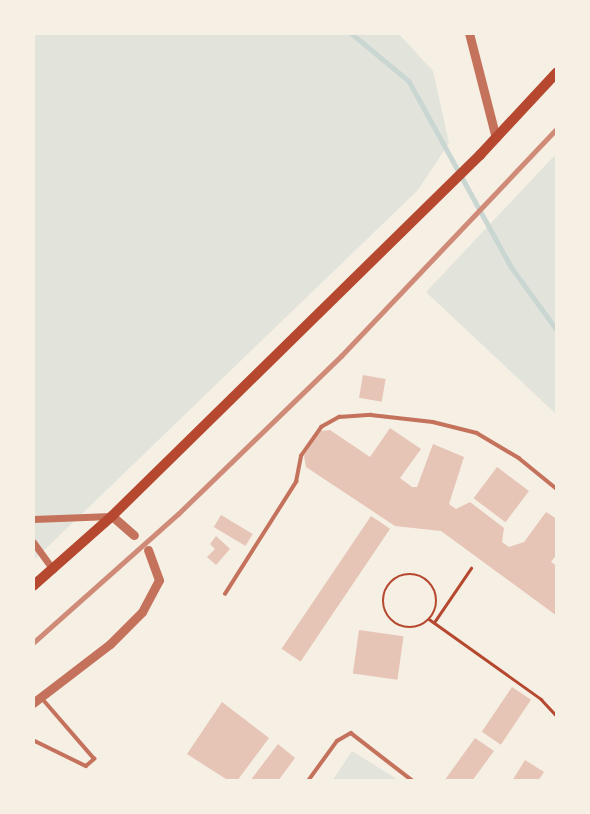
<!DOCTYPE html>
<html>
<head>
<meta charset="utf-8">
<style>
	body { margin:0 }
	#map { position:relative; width:590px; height:814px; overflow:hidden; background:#f6efe4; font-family:"DM Sans",sans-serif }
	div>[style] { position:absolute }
	.green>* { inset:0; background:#e2e4dc }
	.stream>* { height:4.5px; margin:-2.25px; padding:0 2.25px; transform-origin:2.25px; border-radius:2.25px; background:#c9d6d2 }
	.building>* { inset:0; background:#e6c5b7; transform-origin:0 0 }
	.path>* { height:2.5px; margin:-1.25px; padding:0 1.25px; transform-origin:1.25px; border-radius:1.25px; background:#b5482f }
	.path>.ring { margin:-1.25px; padding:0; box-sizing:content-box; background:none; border:2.5px solid #b5482f; border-radius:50% }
	.service>* { height:3.5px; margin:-1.75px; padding:0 1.75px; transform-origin:1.75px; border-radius:1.75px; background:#c5725c }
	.minor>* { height:7px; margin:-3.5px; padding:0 3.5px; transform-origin:3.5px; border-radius:3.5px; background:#c5725c }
	.tertiary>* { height:9px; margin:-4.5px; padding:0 4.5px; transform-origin:4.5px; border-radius:4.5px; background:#c5725c }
	.secondary>* { height:10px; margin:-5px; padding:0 5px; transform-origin:5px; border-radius:5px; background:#b5482f }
	.rail>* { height:4.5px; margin:-2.25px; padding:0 2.25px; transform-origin:2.25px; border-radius:2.25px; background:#cf8b77 }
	span { translate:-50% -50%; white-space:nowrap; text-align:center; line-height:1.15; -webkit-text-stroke:6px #f6efe4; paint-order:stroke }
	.frame { position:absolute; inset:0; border:35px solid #f6efe4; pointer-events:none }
</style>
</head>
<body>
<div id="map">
	<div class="green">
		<div style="clip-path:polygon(33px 33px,398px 33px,433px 71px,449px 143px,418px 190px,33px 561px)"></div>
		<div style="clip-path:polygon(557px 153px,557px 415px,426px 292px)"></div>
		<div style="clip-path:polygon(352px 751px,400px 781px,332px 781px)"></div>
	</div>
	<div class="stream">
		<div style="left:351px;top:33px;width:75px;rotate:39.6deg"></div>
		<div style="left:409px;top:81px;width:213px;rotate:61.2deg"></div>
		<div style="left:512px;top:268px;width:77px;rotate:54deg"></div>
	</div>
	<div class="building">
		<div style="left:363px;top:375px;width:23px;height:23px;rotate:10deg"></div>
		<div style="clip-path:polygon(390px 428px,421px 449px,400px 478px,412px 487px,417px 487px,433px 444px,464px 457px,449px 504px,456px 509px,470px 502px,504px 528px,502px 542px,509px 547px,524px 542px,546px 512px,557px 519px,557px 554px,551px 562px,557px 566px,557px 616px,441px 531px,395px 526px,306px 467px,304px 456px,320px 431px,330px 430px,370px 457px)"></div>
		<div style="left:497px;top:467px;width:40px;height:39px;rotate:37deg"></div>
		<div style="left:221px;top:515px;width:37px;height:14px;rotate:31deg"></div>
		<div style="left:371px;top:516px;width:23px;height:160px;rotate:34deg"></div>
		<div style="clip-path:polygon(216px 536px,230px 549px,216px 565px,207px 557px,215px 549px,210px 544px)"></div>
		<div style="left:359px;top:630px;width:45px;height:44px;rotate:8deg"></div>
		<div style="left:512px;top:687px;width:23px;height:54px;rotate:34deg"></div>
		<div style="clip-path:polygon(222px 702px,269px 738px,237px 781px,229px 781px,187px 754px)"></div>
		<div style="clip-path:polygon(475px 738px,494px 751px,472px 781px,444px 781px)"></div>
		<div style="clip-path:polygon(278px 744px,295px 758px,278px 781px,250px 781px)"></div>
		<div style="clip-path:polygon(525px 760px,544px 772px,538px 781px,512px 781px)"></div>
	</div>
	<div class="path">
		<div class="ring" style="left:383px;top:574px;width:51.5px;height:51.5px"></div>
		<div style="left:429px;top:619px;width:138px;rotate:35.5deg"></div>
		<div style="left:541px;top:699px;width:23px;rotate:47deg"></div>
		<div style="left:435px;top:621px;width:64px;rotate:-55.8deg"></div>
	</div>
	<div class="service">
		<div style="left:225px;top:594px;width:133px;rotate:-57.6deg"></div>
		<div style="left:296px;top:482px;width:26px;rotate:-79deg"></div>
		<div style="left:301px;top:456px;width:35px;rotate:-55deg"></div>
		<div style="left:321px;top:427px;width:21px;rotate:-29deg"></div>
		<div style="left:339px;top:417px;width:32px;rotate:-4deg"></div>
		<div style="left:371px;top:415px;width:62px;rotate:6.4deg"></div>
		<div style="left:433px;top:422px;width:45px;rotate:14deg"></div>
		<div style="left:477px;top:433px;width:49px;rotate:30.8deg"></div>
		<div style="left:519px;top:458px;width:49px;rotate:39.2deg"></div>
		<div style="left:33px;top:740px;width:59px;rotate:26.1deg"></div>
		<div style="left:86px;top:766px;width:11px;rotate:-41deg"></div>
		<div style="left:94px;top:759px;width:79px;rotate:-130.9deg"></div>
		<div style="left:308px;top:781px;width:49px;rotate:-54.1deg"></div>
		<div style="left:337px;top:741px;width:16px;rotate:-30deg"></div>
		<div style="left:351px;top:733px;width:78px;rotate:37.7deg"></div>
	</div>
	<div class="minor">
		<div style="left:33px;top:519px;width:78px;rotate:-2.2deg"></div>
		<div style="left:33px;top:542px;width:34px;rotate:54deg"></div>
	</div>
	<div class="tertiary">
		<div style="left:469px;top:33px;width:108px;rotate:75.6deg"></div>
		<div style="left:112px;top:516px;width:29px;rotate:41deg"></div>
		<div style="left:33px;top:703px;width:97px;rotate:-37.5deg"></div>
		<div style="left:110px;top:644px;width:45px;rotate:-45deg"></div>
		<div style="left:142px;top:612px;width:36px;rotate:-62deg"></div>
		<div style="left:159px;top:580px;width:32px;rotate:-110deg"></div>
	</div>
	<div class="secondary">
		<div style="left:33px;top:586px;width:106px;rotate:-41.5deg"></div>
		<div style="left:112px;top:516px;width:516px;rotate:-44.45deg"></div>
		<div style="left:480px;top:155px;width:113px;rotate:-47.1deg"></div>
	</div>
	<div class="rail">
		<div style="left:33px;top:643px;width:194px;rotate:-41.7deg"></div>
		<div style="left:178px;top:514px;width:227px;rotate:-44.1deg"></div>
		<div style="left:341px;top:356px;width:314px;rotate:-46.5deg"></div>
	</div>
	<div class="frame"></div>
</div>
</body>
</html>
